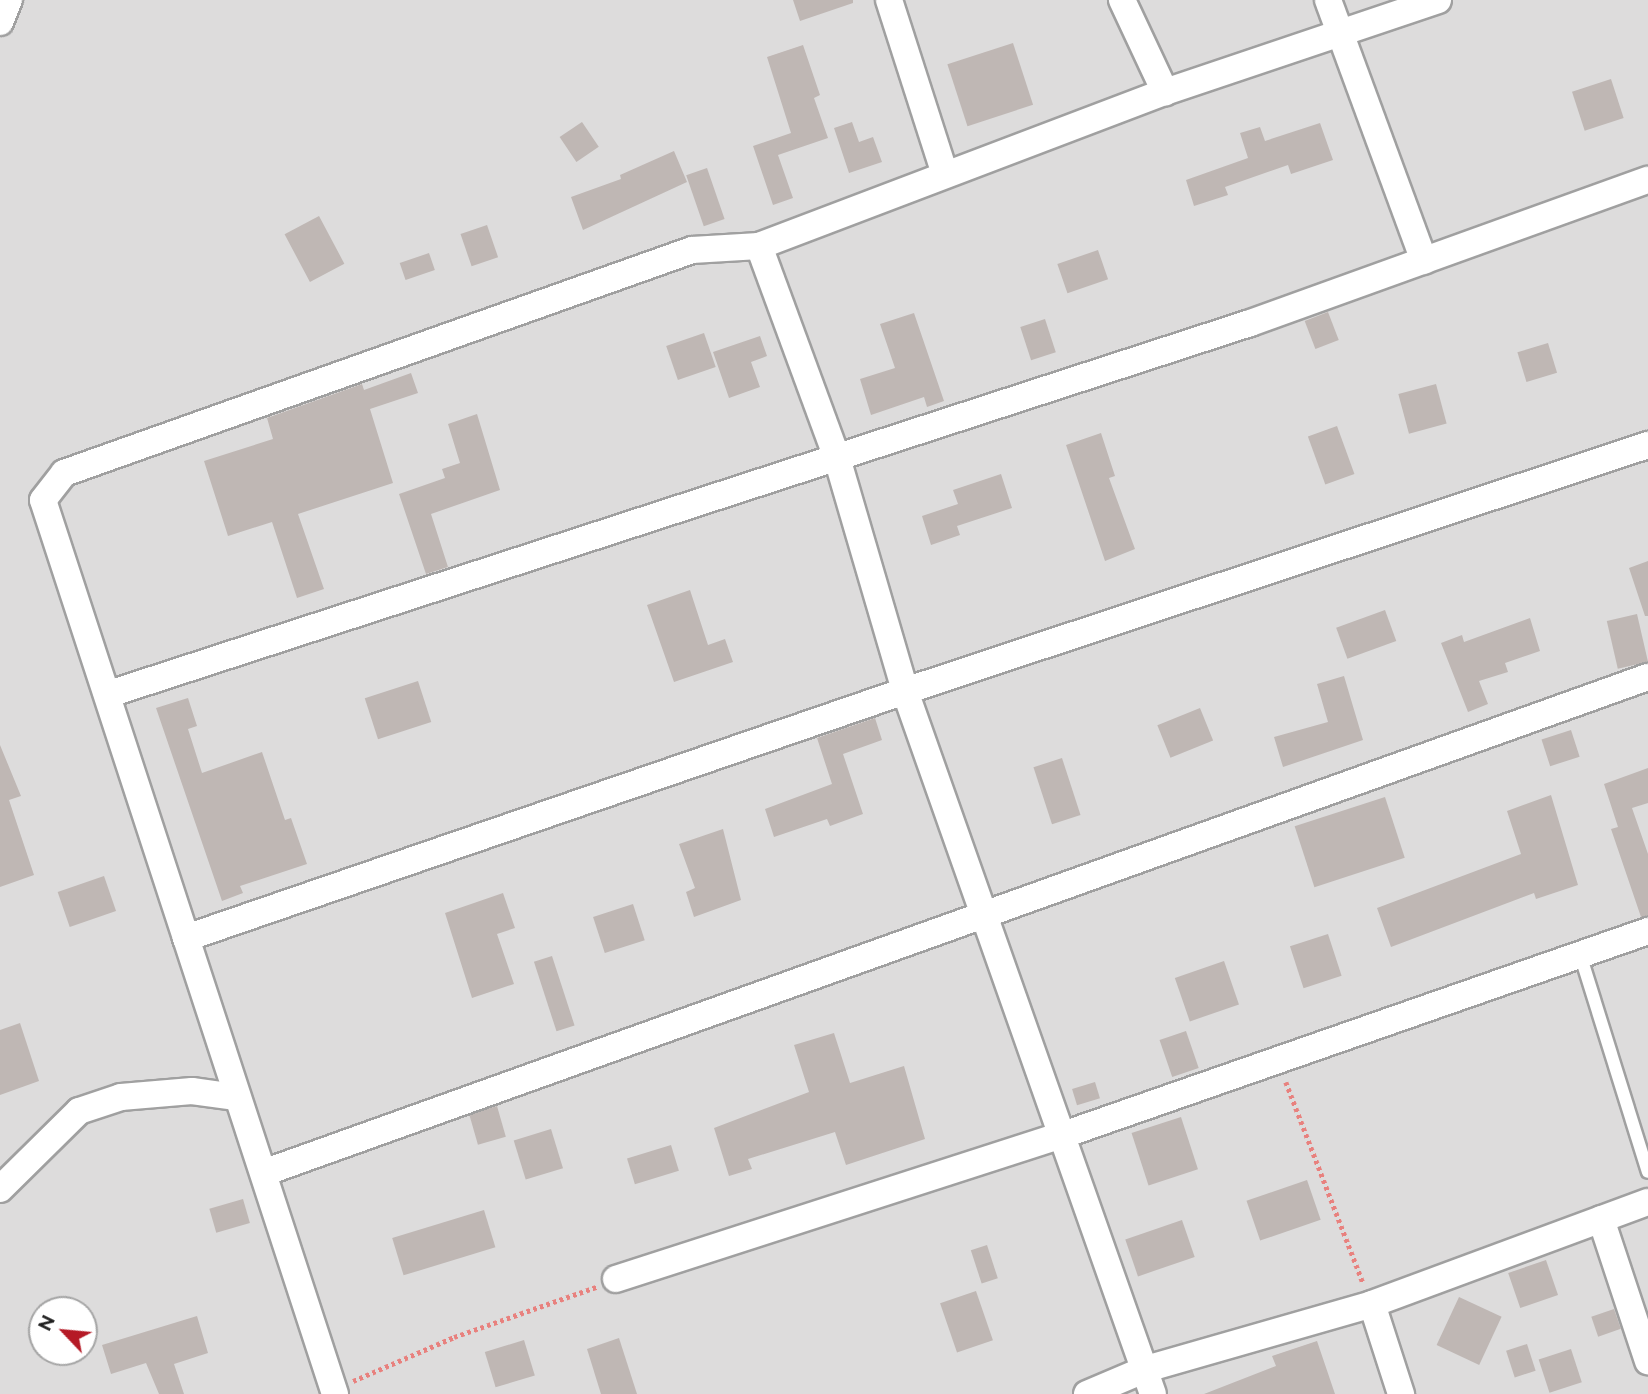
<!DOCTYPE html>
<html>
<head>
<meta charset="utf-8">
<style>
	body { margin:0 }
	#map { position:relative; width:1648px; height:1394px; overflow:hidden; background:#efebe7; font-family:Raleway,sans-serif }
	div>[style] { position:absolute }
	.residential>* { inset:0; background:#dddcdc }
	.building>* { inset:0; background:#bfb7b4; transform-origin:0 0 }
	.path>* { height:4.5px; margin-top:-2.25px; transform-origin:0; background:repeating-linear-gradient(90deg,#e8817e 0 3.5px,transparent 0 7px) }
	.roads { filter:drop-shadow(2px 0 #a0a0a0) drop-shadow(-2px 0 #a0a0a0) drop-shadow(0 2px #a0a0a0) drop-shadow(0 -2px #a0a0a0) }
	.service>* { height:12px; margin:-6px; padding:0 6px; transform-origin:6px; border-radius:6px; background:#fff }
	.minor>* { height:26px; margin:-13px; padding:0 13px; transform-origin:13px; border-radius:13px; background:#fff }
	span { translate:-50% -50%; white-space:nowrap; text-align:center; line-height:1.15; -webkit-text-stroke:5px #fff; paint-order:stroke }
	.north { position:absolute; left:28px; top:1296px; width:70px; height:70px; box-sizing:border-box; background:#fff; border:2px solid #a5a5a5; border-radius:50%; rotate:296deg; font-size:19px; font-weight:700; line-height:28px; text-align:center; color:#1f1f1f }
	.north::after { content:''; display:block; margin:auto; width:24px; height:32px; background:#b51a26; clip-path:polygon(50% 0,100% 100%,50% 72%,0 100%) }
</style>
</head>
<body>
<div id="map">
	<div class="residential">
		<div style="clip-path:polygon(evenodd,0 0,1648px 0,1648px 1394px,0 1394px,0 0,42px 1310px,84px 1310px,84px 1352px,42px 1352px,42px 1310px)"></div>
	</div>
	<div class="building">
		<div style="clip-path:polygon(793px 0,853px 0,853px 3px,800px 21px)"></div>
		<div style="left:1013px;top:43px;width:65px;height:69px;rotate:72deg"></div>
		<div style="clip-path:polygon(803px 45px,820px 95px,814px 98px,828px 138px,778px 155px,793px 198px,773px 205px,753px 146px,791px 133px,767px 57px)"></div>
		<div style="left:1611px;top:79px;width:41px;height:41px;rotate:72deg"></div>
		<div style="left:582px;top:122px;width:30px;height:27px;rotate:56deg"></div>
		<div style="clip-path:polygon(852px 122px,859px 142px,873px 137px,882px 162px,849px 173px,834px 128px)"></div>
		<div style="clip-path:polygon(1320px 123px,1333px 160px,1291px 174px,1288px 165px,1225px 187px,1228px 195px,1194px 206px,1186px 180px,1248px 158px,1240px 133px,1260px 127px,1265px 141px)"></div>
		<div style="clip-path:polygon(674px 151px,687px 182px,583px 230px,571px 197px,621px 179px,620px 175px)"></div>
		<div style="left:707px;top:168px;width:54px;height:22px;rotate:71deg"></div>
		<div style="left:319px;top:216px;width:54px;height:39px;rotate:62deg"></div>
		<div style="left:487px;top:225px;width:34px;height:28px;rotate:71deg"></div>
		<div style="left:1098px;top:250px;width:31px;height:43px;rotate:71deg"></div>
		<div style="left:429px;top:253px;width:18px;height:31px;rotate:71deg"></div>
		<div style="left:1328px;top:312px;width:30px;height:25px;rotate:69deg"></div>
		<div style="clip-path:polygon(914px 313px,944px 401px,927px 407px,924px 397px,871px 415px,860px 379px,895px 368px,880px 324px)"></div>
		<div style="left:1045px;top:319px;width:35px;height:26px;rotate:72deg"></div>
		<div style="left:704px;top:333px;width:36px;height:40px;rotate:71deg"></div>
		<div style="clip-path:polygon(760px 336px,767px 356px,751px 362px,760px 387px,729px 398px,713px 352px)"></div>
		<div style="left:1548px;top:343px;width:31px;height:32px;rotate:73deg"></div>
		<div style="clip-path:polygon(411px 373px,418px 393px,370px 409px,393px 483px,298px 514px,324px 589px,297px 598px,272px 522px,228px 536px,204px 461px,273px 439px,267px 418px,362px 384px,364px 390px)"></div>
		<div style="left:1436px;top:384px;width:41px;height:39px;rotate:75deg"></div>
		<div style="clip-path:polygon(477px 414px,500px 490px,431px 514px,448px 567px,426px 574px,399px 494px,445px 478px,442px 469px,460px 463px,448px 424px)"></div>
		<div style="left:1337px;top:426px;width:51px;height:31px;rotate:70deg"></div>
		<div style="clip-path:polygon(1101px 433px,1115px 476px,1109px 478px,1135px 549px,1105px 561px,1066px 445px)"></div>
		<div style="clip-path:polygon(1001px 474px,1012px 508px,957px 526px,960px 535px,931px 545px,922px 516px,958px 504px,953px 490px)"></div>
		<div style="clip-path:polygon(1648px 561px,1648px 616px,1645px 616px,1629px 568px)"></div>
		<div style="clip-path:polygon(690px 590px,708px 645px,725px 639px,733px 662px,674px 682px,647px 605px)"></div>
		<div style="left:1385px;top:610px;width:33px;height:52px;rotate:70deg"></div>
		<div style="left:1637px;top:614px;width:49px;height:31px;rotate:77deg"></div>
		<div style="clip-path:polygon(1530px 618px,1540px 651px,1505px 663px,1508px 672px,1479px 681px,1488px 704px,1468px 712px,1441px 643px,1462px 635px,1464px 642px)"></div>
		<div style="clip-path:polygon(1344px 676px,1363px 740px,1283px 767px,1274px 737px,1328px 722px,1317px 684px)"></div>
		<div style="left:418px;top:681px;width:43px;height:56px;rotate:72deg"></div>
		<div style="clip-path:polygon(188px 698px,197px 726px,188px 729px,202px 773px,262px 752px,285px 820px,291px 818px,307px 864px,240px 886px,243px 893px,222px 901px,156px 708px)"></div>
		<div style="left:1200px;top:708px;width:35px;height:46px;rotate:68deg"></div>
		<div style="clip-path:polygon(875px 718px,882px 740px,843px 754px,863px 814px,830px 826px,827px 819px,774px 837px,765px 809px,832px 784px,817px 738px)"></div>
		<div style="left:1571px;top:730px;width:28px;height:31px;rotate:72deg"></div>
		<div style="clip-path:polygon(0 745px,21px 796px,9px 800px,34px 875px,0 887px)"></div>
		<div style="left:1062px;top:758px;width:60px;height:30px;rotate:72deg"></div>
		<div style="clip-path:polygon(1648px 768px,1648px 803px,1632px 808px,1648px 854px,1648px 916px,1641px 917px,1611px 829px,1618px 827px,1604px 784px)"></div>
		<div style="clip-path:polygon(1551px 795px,1578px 885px,1536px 899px,1534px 893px,1391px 947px,1377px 908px,1521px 854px,1507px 811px)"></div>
		<div style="left:1385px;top:797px;width:64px;height:95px;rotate:72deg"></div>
		<div style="clip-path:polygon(723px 829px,741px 900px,694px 917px,686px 892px,695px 888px,679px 844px)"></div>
		<div style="left:104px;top:876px;width:37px;height:49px;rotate:71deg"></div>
		<div style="clip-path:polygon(503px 893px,515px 928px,497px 934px,514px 984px,472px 998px,445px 913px)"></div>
		<div style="left:633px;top:904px;width:38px;height:42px;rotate:72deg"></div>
		<div style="left:1328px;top:934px;width:44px;height:40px;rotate:72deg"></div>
		<div style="left:552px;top:956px;width:73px;height:19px;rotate:72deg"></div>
		<div style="left:1224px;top:961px;width:46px;height:52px;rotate:71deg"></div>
		<div style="clip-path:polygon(20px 1023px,39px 1081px,0 1095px,0 1030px)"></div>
		<div style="left:1186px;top:1031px;width:39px;height:28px;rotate:71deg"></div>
		<div style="clip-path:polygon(834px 1033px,850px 1083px,904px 1066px,925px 1139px,846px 1165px,835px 1132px,748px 1159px,752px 1169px,729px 1176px,714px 1128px,809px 1092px,794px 1045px)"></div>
		<div style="left:1095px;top:1082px;width:17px;height:24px;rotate:73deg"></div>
		<div style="left:497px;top:1106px;width:32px;height:29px;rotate:74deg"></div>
		<div style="left:1181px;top:1117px;width:55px;height:52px;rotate:72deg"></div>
		<div style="left:551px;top:1129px;width:41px;height:39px;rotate:73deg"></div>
		<div style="left:671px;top:1145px;width:27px;height:46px;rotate:73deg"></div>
		<div style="left:1307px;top:1180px;width:42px;height:64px;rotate:71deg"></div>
		<div style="left:243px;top:1199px;width:25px;height:35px;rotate:74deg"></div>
		<div style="left:484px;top:1210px;width:39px;height:96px;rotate:73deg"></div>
		<div style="left:1182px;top:1220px;width:39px;height:60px;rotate:71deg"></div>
		<div style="left:987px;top:1245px;width:35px;height:17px;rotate:72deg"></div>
		<div style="left:1546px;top:1260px;width:37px;height:40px;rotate:71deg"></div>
		<div style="left:976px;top:1291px;width:52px;height:38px;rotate:71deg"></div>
		<div style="left:1459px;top:1297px;width:47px;height:53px;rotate:25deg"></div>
		<div style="left:1614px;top:1309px;width:21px;height:24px;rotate:71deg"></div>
		<div style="clip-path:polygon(197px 1316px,208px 1353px,174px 1364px,184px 1394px,159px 1394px,146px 1363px,111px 1374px,102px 1345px)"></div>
		<div style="clip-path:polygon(619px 1338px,637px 1394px,601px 1394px,587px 1349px)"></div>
		<div style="left:524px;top:1340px;width:37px;height:41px;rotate:73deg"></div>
		<div style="clip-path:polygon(1317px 1341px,1335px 1394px,1204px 1394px,1276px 1366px,1272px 1356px)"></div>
		<div style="left:1527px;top:1344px;width:28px;height:22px;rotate:72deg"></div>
		<div style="left:1571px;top:1349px;width:35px;height:34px;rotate:72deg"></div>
	</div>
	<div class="path">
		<div style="left:1286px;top:1082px;width:215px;rotate:69deg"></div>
		<div style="left:353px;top:1381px;width:110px;rotate:-23.5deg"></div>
		<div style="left:454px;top:1337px;width:151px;rotate:-19.4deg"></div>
	</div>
	<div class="roads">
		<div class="service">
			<div style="left:1580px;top:954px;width:228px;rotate:72.7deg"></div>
		</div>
		<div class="minor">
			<div style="left:889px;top:0;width:183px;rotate:72.2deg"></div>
			<div style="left:1122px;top:0;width:102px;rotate:64.9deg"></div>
			<div style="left:1165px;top:92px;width:288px;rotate:-18.6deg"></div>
			<div style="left:1328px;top:0;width:278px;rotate:69.8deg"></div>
			<div style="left:0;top:22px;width:24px;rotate:-68deg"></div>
			<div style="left:759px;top:246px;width:226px;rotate:69.8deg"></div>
			<div style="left:837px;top:458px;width:243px;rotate:73.7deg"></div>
			<div style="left:905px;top:691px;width:745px;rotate:70.57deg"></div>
			<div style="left:109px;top:694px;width:1200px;rotate:-18.01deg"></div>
			<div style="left:1250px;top:323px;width:423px;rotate:-19.8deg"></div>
			<div style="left:186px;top:938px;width:760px;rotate:-18.96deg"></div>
			<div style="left:905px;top:691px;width:783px;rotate:-18.32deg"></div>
			<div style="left:266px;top:1172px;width:1468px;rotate:-19.71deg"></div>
			<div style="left:0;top:1189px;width:111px;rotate:-44.6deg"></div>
			<div style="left:79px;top:1111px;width:44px;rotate:-18.4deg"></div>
			<div style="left:121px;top:1097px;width:71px;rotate:-4.8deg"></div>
			<div style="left:192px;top:1091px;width:43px;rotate:7.9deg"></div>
			<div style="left:1601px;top:1219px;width:150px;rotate:71.7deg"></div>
			<div style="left:616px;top:1279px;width:470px;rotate:-17.9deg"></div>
			<div style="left:1063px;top:1135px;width:620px;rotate:-19.22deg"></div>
			<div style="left:1372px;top:1304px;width:95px;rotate:72.1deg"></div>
			<div style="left:335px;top:1394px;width:940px;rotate:-108.09deg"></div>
			<div style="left:43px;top:500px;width:34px;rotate:-52deg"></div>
			<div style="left:64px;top:473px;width:666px;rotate:-19.55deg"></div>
			<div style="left:692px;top:250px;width:67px;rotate:-3.4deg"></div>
			<div style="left:759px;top:246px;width:434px;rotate:-20.8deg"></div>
			<div style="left:1087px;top:1394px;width:64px;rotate:-23deg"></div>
			<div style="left:1146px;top:1369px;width:235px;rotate:-16deg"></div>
			<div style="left:1372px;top:1304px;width:294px;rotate:-20.3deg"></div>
		</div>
	</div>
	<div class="north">N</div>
</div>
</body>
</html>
